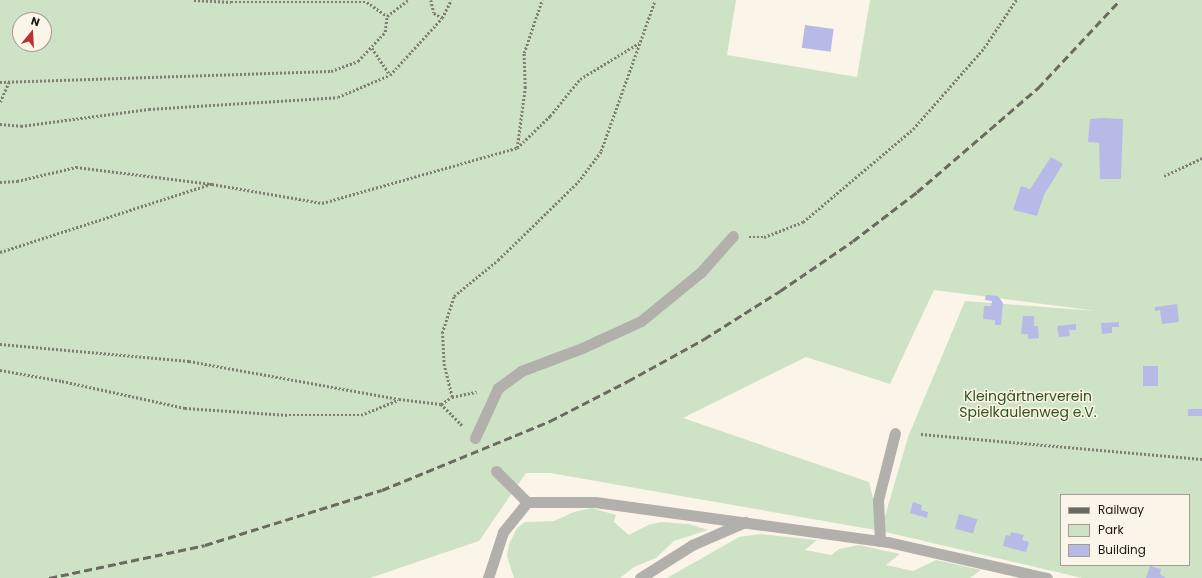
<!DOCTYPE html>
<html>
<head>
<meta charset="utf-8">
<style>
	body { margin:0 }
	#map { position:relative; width:1202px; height:578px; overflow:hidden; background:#fbf5e9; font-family:Poppins,sans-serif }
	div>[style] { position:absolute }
	.green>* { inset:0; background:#cee3c5 }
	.building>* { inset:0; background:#b7bae7; transform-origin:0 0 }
	.path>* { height:2.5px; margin-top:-1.25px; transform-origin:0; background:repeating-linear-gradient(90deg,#807d75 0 2px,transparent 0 4px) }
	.lane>* { height:11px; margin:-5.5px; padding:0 5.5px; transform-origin:5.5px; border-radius:5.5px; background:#b2b0ab }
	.rail>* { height:3px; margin-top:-1.5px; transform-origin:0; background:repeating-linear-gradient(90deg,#6c6862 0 8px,transparent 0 12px) }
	span { translate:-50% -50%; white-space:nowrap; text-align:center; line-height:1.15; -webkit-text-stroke:3px #fbf5e9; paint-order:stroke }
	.park-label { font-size:14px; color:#2d5119 }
	.legend { position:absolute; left:1060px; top:494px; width:130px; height:72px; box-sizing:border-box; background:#fbf5e9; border:1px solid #a19d94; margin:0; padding:5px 7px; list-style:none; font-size:12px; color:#1a1814 }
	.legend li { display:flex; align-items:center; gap:8px; height:20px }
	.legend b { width:20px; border:1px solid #a19d94 }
	.north { position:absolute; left:12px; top:12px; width:40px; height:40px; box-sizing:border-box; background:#fbf5e9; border:1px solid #a19d94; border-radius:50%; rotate:18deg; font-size:11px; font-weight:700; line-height:16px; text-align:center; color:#1a1814 }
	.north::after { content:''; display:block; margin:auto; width:14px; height:18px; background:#be2f33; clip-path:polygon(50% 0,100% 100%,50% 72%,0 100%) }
</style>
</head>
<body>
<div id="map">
	<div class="green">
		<div style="clip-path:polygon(evenodd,0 0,736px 0,727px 55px,857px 77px,870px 0,1202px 0,1202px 578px,1082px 578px,881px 531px,550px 473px,526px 473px,479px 541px,370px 578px,0 578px,0 0,20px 20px,44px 20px,44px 44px,20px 44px,20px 20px,0 0,934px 290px,1097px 311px,965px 301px,908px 437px,881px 530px,869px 482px,683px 418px,806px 357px,890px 384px,934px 290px,0 0,1061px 495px,1189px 495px,1189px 565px,1061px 565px,1061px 495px)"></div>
		<div style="clip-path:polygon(592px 508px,616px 515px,614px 522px,629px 535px,648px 525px,661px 522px,689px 524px,708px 530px,674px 541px,656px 558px,634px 567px,620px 578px,514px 578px,507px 556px,509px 544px,517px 528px,525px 522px,554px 521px,574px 512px)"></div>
		<div style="clip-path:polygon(760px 534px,817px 540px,805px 550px,831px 555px,839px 549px,859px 545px,900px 554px,886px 565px,913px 571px,936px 560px,981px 570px,970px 578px,667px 578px,739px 537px)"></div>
	</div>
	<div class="building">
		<div style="left:805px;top:25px;width:29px;height:23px;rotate:8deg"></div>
		<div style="clip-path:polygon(1103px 118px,1123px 119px,1121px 179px,1100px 179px,1099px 143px,1088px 142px,1090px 119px)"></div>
		<div style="clip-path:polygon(1051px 157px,1063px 164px,1044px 195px,1037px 216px,1013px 210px,1021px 186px,1030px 189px)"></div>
		<div style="clip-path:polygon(986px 295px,998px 296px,1003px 303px,1001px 325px,995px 325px,995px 320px,983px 319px,984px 306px,991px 306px,992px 301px,985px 300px)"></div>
		<div style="clip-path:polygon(1177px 304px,1179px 322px,1162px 324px,1160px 310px,1155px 311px,1155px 307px)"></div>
		<div style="clip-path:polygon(1023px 316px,1034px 316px,1034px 326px,1038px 326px,1039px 338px,1028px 339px,1028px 334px,1021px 334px)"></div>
		<div style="clip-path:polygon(1119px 322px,1119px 327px,1112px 327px,1112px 333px,1102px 334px,1101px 323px)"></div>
		<div style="clip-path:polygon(1076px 324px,1076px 330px,1069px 330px,1070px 336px,1059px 337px,1057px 326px)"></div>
		<div style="left:1143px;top:366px;width:15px;height:20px"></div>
		<div style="left:1188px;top:409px;width:14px;height:7px"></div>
		<div style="clip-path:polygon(913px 502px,922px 505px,921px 510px,928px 512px,927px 518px,910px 513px)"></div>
		<div style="left:959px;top:514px;width:19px;height:15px;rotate:16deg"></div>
		<div style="clip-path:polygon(1011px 532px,1024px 535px,1022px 540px,1029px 542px,1026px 552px,1003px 546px,1006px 535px,1010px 536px)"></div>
		<div style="clip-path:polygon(1150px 566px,1161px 569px,1160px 574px,1166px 578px,1146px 578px)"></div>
	</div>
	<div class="path">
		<div style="left:194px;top:0;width:37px;rotate:3deg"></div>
		<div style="left:231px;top:2px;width:136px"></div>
		<div style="left:367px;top:2px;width:24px;rotate:35deg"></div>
		<div style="left:431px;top:0;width:13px;rotate:77deg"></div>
		<div style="left:434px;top:13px;width:9px;rotate:32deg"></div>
		<div style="left:372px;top:48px;width:32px;rotate:56deg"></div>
		<div style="left:0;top:82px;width:331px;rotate:-1.9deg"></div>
		<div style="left:331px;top:71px;width:29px;rotate:-20deg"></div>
		<div style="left:358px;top:61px;width:40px;rotate:-47deg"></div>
		<div style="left:385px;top:32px;width:16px;rotate:-83deg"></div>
		<div style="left:387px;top:16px;width:26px;rotate:-37deg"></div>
		<div style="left:0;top:102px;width:22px;rotate:-66deg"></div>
		<div style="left:0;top:124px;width:21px;rotate:5deg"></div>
		<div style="left:21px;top:126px;width:129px;rotate:-7.6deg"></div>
		<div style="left:149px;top:109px;width:189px;rotate:-3.6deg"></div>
		<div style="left:338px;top:97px;width:56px;rotate:-22.9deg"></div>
		<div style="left:390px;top:75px;width:77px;rotate:-47.6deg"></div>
		<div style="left:442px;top:18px;width:20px;rotate:-63deg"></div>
		<div style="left:517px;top:148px;width:61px;rotate:-82.4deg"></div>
		<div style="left:525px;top:88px;width:35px;rotate:-92deg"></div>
		<div style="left:524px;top:53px;width:56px;rotate:-71.2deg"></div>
		<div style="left:1164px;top:176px;width:42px;rotate:-25.3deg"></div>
		<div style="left:0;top:182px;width:17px;rotate:-3deg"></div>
		<div style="left:17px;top:181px;width:61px;rotate:-13.3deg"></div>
		<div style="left:76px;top:167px;width:137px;rotate:7.1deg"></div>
		<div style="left:212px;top:184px;width:112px;rotate:9.8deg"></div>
		<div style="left:322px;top:203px;width:203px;rotate:-15.8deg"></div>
		<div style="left:517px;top:148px;width:46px;rotate:-44.1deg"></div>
		<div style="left:550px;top:116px;width:48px;rotate:-51deg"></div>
		<div style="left:580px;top:79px;width:69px;rotate:-31.4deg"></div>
		<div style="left:749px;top:237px;width:15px"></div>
		<div style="left:764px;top:237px;width:42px;rotate:-21deg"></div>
		<div style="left:803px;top:222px;width:144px;rotate:-40.2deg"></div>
		<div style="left:913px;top:129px;width:108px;rotate:-48.8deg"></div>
		<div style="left:984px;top:48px;width:58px;rotate:-56.3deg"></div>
		<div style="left:0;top:252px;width:222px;rotate:-17.9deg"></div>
		<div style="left:0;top:344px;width:190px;rotate:5.1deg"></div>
		<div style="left:189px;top:361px;width:213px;rotate:10.3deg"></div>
		<div style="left:399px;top:399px;width:42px;rotate:6.8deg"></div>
		<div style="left:441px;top:404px;width:30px;rotate:45deg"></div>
		<div style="left:0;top:370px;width:63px;rotate:10.1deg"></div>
		<div style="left:62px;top:381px;width:126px;rotate:12.4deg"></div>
		<div style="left:185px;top:408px;width:104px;rotate:3.9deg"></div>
		<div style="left:289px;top:415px;width:72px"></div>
		<div style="left:361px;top:415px;width:40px;rotate:-22deg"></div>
		<div style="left:452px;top:397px;width:32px;rotate:-104deg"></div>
		<div style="left:444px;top:366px;width:33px;rotate:-93deg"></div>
		<div style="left:442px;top:333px;width:39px;rotate:-72deg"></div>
		<div style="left:454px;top:296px;width:57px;rotate:-39.3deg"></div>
		<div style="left:498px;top:260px;width:112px;rotate:-44.3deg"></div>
		<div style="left:578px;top:182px;width:39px;rotate:-53deg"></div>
		<div style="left:601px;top:151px;width:160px;rotate:-70.3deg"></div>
		<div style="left:441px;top:404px;width:13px;rotate:-32deg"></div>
		<div style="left:452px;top:397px;width:25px;rotate:-12deg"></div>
		<div style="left:921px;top:434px;width:282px;rotate:5.1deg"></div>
	</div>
	<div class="lane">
		<div style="left:475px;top:438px;width:55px;rotate:-65.3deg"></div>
		<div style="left:498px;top:388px;width:29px;rotate:-36deg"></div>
		<div style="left:521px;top:371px;width:65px;rotate:-20.7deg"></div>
		<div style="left:582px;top:348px;width:65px;rotate:-24.6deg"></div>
		<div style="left:641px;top:321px;width:77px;rotate:-39.2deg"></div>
		<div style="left:701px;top:272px;width:48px;rotate:-48.4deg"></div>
		<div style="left:496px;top:471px;width:44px;rotate:45deg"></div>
		<div style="left:527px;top:502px;width:68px"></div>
		<div style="left:595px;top:502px;width:296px;rotate:7.8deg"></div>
		<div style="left:888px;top:542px;width:163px;rotate:12.8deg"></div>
		<div style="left:880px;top:541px;width:41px;rotate:-92.8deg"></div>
		<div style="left:878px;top:500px;width:69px;rotate:-75.8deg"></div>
		<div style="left:488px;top:578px;width:48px;rotate:-71.9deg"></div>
		<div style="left:503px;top:532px;width:38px;rotate:-51deg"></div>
		<div style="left:640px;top:578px;width:62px;rotate:-32.4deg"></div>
		<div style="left:692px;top:545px;width:58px;rotate:-23.5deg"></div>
	</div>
	<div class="rail">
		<div style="left:49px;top:578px;width:159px;rotate:-11.9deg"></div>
		<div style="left:205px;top:545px;width:185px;rotate:-17.3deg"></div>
		<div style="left:382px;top:490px;width:182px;rotate:-22.3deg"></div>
		<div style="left:550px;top:421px;width:88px;rotate:-27.1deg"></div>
		<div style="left:628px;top:381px;width:87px;rotate:-28.9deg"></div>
		<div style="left:704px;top:339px;width:90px;rotate:-32.3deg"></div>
		<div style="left:780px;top:291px;width:88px;rotate:-34.4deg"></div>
		<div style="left:853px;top:241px;width:81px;rotate:-37.4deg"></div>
		<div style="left:917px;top:192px;width:160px;rotate:-40.7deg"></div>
		<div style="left:1038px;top:88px;width:120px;rotate:-47deg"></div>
	</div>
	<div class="park-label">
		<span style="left:1028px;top:404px">Kleingärtnerverein<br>Spielkaulenweg e.V.</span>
	</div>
	<ul class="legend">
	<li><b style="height:5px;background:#6c6862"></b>Railway</li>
	<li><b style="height:11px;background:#cee3c5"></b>Park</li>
	<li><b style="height:11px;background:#b7bae7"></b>Building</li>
	</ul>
	<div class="north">N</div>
</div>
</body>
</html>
